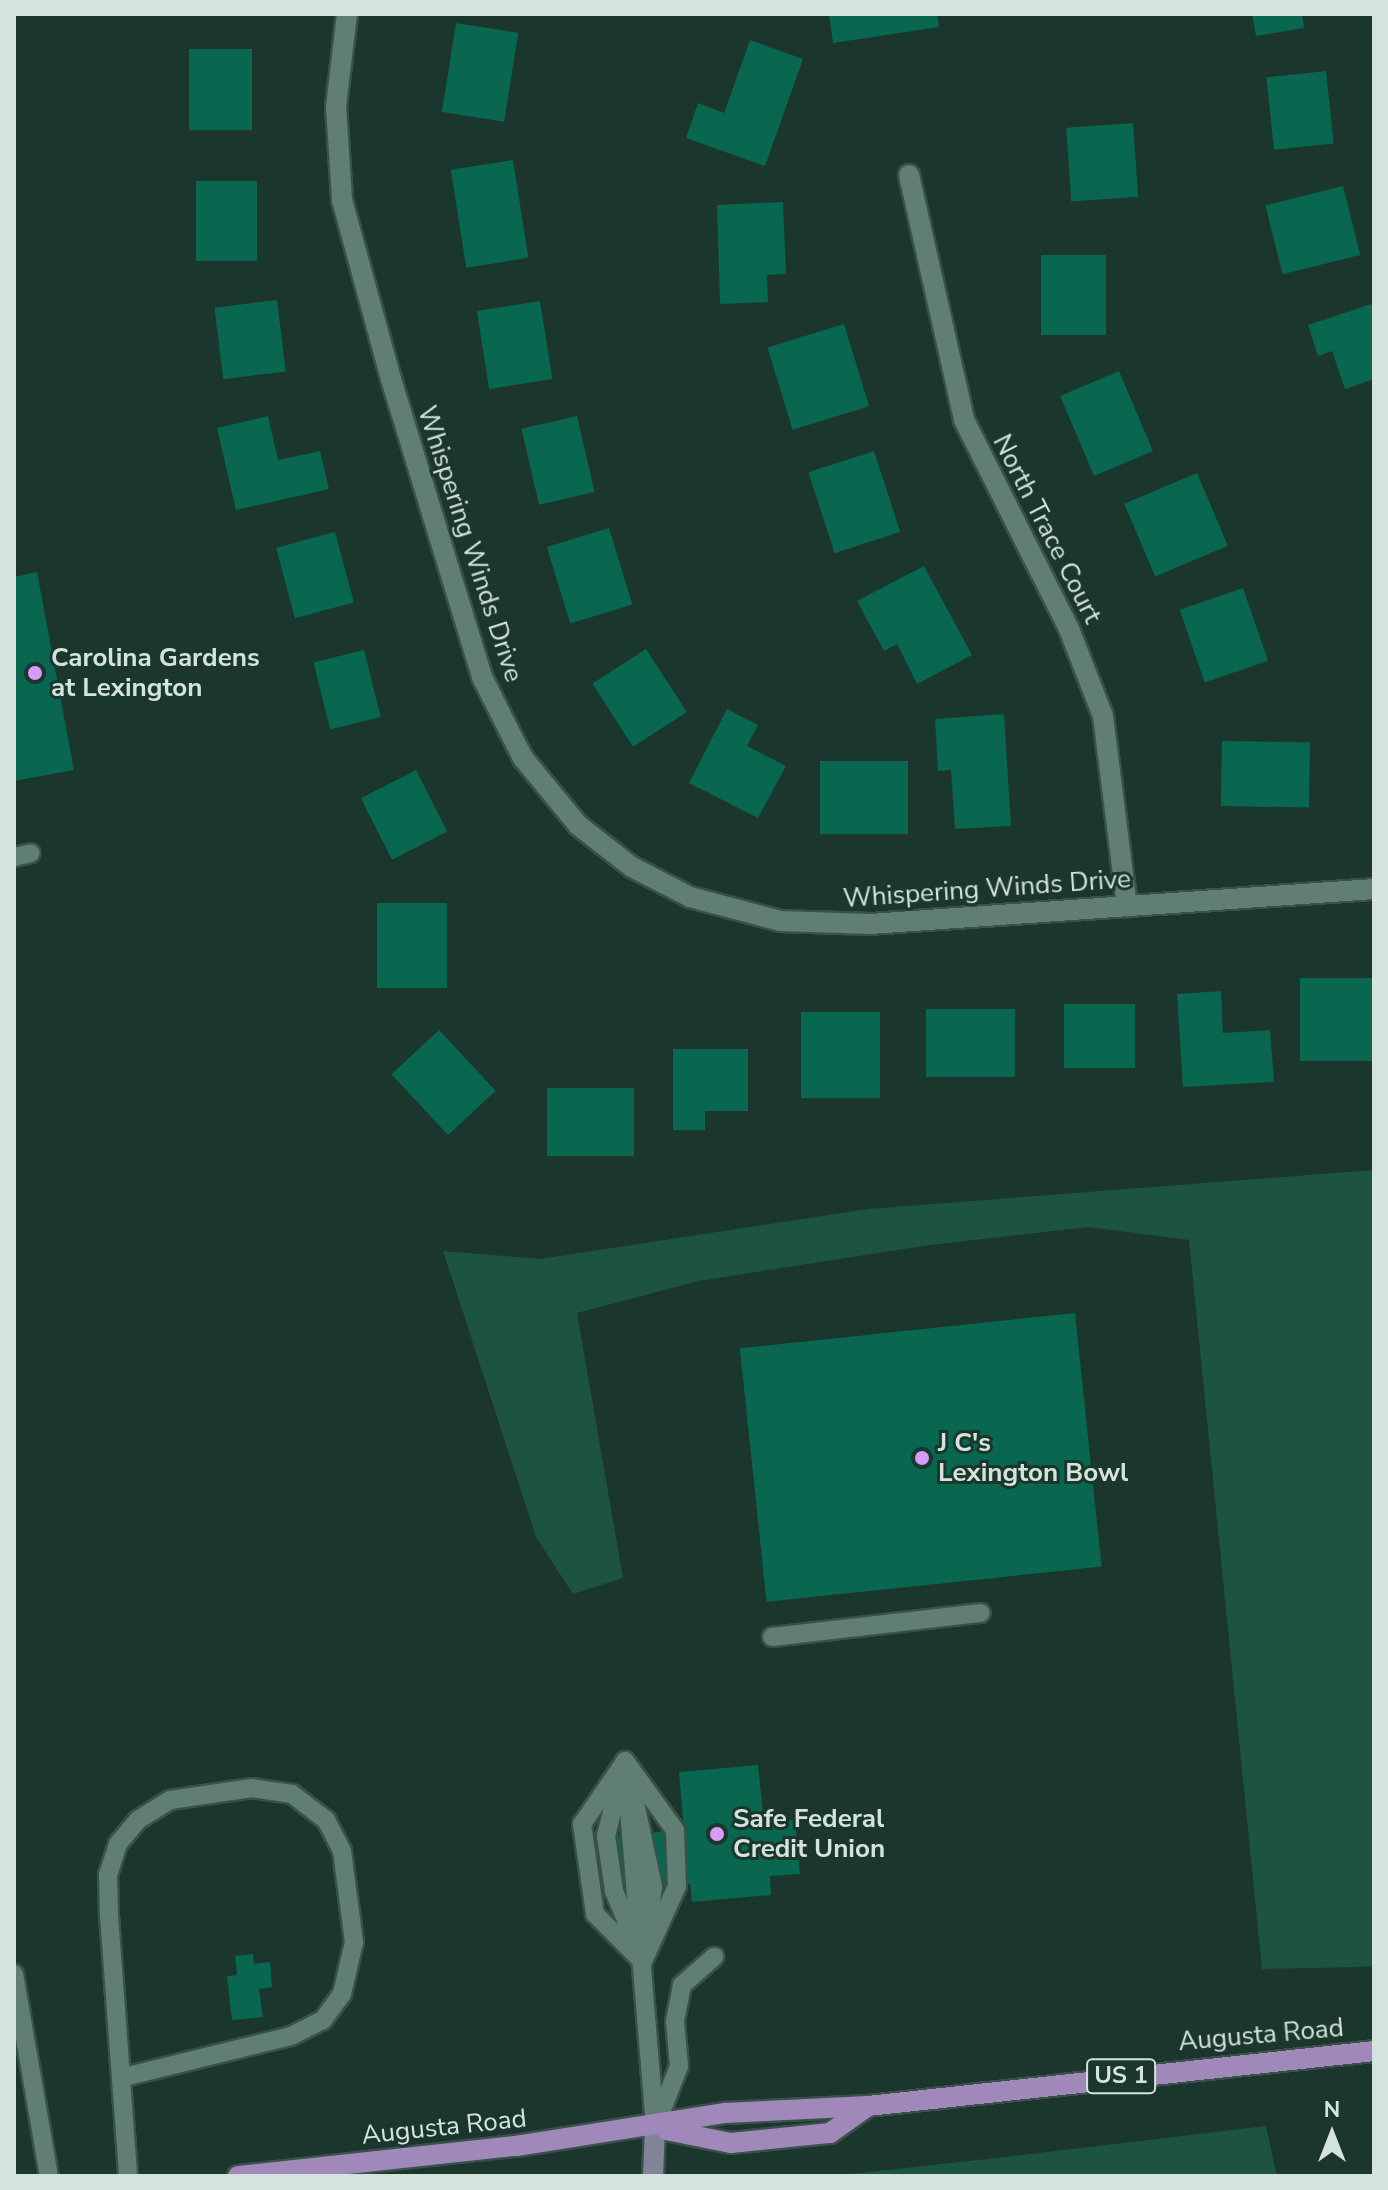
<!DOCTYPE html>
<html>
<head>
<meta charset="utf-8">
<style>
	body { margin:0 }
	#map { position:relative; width:1388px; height:2190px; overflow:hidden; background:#1b362c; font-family:"Nunito Sans",sans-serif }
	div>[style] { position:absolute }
	.green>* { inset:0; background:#1c5342 }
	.building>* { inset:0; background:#09664f; transform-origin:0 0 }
	.roads { filter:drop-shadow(2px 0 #395149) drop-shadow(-2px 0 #395149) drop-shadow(0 2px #395149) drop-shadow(0 -2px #395149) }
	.lane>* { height:18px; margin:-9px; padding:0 9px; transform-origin:9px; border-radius:9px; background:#617e73 }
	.street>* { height:20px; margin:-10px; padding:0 10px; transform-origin:10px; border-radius:10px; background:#617e73 }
	.secondary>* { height:20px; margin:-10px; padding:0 10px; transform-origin:10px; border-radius:10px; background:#818397 }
	.primary>* { height:20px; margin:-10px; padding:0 10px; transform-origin:10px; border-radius:10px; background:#a188bb }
	.dots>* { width:22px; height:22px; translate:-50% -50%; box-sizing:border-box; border:4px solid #1b362c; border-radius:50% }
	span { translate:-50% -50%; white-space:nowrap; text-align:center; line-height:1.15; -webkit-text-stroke:6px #1b362c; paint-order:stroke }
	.shield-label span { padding:2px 6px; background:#1b362c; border:2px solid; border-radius:6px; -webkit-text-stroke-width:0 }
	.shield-label { font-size:24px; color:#d4e4dd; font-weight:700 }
	.street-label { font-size:26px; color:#d4e4dd }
	.poi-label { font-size:26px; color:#d4e4dd; font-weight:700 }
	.left { translate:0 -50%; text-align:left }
	.frame { position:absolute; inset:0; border:16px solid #d4e4dd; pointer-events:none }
	.north { position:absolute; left:1292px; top:2094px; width:80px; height:80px; -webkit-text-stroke:6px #1b362c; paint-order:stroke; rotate:0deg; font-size:22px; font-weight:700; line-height:32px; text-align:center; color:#d4e4dd }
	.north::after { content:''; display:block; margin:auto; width:28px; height:36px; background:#d4e4dd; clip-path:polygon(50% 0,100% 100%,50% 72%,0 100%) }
</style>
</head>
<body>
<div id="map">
	<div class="green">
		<div style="clip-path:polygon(1374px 1170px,1374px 1966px,1361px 1967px,1262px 1969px,1189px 1240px,1088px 1227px,930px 1245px,698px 1281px,577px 1313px,623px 1578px,573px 1594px,536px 1537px,443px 1251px,540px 1259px,868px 1209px)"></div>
		<div style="clip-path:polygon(1266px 2126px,1277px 2176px,832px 2176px,1005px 2157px)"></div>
	</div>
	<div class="building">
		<div style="clip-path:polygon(829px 14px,937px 14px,939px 27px,833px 43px)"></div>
		<div style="clip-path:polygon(1252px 14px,1302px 14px,1304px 28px,1256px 36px)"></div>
		<div style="left:456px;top:23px;width:63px;height:90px;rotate:9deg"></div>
		<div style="clip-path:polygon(750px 40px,803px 59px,765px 166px,686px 138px,698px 103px,724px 113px)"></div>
		<div style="left:189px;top:49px;width:63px;height:81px"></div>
		<div style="left:1326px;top:71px;width:73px;height:60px;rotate:84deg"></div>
		<div style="left:1133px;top:123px;width:74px;height:67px;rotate:86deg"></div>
		<div style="left:513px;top:160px;width:99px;height:63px;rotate:81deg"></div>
		<div style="left:196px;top:181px;width:61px;height:80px"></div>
		<div style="left:1343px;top:186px;width:71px;height:80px;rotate:76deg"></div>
		<div style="clip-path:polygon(783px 202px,786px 274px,767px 275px,768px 302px,720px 304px,717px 205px)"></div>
		<div style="left:1041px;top:255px;width:65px;height:80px"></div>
		<div style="left:277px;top:300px;width:72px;height:63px;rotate:83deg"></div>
		<div style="left:540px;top:301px;width:79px;height:64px;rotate:81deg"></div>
		<div style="clip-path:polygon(1374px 303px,1374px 379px,1345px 389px,1332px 351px,1318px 356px,1308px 325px)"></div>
		<div style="left:844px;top:324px;width:86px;height:80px;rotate:73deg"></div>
		<div style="left:1119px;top:371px;width:87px;height:64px;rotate:67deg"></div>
		<div style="clip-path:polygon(268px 416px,278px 460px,320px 451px,329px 489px,236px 510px,217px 428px)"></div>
		<div style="left:577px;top:416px;width:78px;height:57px;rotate:77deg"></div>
		<div style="left:874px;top:451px;width:85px;height:69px;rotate:72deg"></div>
		<div style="left:1197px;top:473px;width:79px;height:79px;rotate:67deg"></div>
		<div style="left:609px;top:528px;width:80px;height:65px;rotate:73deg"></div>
		<div style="left:335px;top:532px;width:73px;height:61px;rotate:75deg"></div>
		<div style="clip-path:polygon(924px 566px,972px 655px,917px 684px,897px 644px,884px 651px,857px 601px)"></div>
		<div style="clip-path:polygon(37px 572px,74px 770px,14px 781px,14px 577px)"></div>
		<div style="left:1243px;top:588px;width:77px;height:67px;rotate:71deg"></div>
		<div style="left:646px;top:649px;width:75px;height:64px;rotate:57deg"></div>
		<div style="left:364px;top:650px;width:69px;height:52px;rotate:76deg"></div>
		<div style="clip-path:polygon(727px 709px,758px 725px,747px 746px,786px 766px,758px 818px,689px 783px)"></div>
		<div style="clip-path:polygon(1004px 714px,1011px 826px,955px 829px,951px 770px,938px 771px,935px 719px)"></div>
		<div style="left:1222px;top:741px;width:88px;height:65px;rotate:1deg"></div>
		<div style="left:820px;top:761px;width:88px;height:73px"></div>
		<div style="left:416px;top:770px;width:69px;height:62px;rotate:63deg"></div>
		<div style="left:377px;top:903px;width:70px;height:85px"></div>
		<div style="left:1374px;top:978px;width:83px;height:74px;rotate:90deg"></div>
		<div style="clip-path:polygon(1221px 991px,1223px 1033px,1270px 1030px,1274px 1082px,1183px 1087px,1177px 994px)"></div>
		<div style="left:1064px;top:1004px;width:71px;height:64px"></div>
		<div style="left:926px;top:1009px;width:89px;height:68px"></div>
		<div style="left:801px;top:1012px;width:79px;height:86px"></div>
		<div style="left:439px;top:1030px;width:83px;height:65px;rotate:47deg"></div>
		<div style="clip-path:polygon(673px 1049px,748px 1049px,748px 1111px,705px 1111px,705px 1130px,673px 1130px)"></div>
		<div style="left:547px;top:1088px;width:87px;height:68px"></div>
		<div style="left:1075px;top:1313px;width:255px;height:337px;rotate:84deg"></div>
		<div style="clip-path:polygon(758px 1765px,764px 1822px,795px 1820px,800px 1874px,770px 1876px,771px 1895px,692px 1902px,690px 1884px,604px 1892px,599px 1837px,684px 1830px,679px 1772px)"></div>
		<div style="clip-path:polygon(253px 1954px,254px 1964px,270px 1962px,272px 1987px,259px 1989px,263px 2017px,232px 2020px,227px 1976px,237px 1975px,235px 1956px)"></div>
	</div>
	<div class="roads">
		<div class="lane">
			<div style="left:14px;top:857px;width:17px;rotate:-13deg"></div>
			<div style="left:772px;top:1637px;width:210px;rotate:-6.6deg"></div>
			<div style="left:625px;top:1761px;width:367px;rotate:85.3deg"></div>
			<div style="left:625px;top:1761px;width:85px;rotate:54.1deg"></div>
			<div style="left:675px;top:1830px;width:56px;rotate:88deg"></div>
			<div style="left:677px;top:1886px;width:80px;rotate:114.3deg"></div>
			<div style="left:624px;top:1763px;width:74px;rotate:124.5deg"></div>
			<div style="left:582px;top:1824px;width:91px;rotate:81.8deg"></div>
			<div style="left:595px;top:1914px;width:68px;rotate:45deg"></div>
			<div style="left:631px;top:1784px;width:105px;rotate:77.9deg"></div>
			<div style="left:653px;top:1887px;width:36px;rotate:98deg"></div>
			<div style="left:618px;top:1788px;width:49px;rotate:104deg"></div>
			<div style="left:606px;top:1836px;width:56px;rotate:81.7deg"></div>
			<div style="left:614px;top:1891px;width:62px;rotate:67.2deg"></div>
			<div style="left:14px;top:1974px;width:205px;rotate:80.2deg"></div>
			<div style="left:124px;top:2077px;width:172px;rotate:-13.8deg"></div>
			<div style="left:291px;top:2036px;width:36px;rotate:-27deg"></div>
			<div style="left:323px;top:2020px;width:32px;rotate:-54deg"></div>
			<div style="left:342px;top:1994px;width:53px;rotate:-77deg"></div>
			<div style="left:354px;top:1942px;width:92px;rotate:-97.5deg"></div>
			<div style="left:342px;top:1851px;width:35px;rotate:-117deg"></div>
			<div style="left:326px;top:1820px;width:43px;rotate:-142.6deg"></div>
			<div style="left:292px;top:1794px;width:40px;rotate:-171.5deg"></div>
			<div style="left:252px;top:1788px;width:83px;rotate:171.7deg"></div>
			<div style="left:170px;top:1800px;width:38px;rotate:148deg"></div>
			<div style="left:138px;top:1820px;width:31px;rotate:130deg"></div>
			<div style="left:118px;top:1844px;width:32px;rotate:108deg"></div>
			<div style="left:108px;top:1874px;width:41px;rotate:88.6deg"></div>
			<div style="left:109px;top:1915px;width:262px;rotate:85.8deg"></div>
			<div style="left:656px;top:2125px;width:63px;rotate:-68.7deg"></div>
			<div style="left:679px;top:2066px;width:45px;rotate:-95.1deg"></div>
			<div style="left:675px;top:2021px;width:37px;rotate:-79deg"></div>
			<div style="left:682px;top:1985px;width:43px;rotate:-41.2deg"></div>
		</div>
		<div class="street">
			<div style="left:347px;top:14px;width:93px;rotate:96.8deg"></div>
			<div style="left:336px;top:106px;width:94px;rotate:86.3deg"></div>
			<div style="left:342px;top:200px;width:186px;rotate:74.7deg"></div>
			<div style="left:391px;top:379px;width:312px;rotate:73deg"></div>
			<div style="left:482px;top:677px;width:91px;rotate:63.2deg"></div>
			<div style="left:523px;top:758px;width:87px;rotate:50.6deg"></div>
			<div style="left:578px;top:825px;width:68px;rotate:37.9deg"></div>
			<div style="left:632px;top:867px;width:65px;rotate:27.3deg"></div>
			<div style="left:690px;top:897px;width:93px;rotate:14.9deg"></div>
			<div style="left:780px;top:921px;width:90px;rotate:1.9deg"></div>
			<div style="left:870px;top:924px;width:505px;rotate:-3.97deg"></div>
			<div style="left:909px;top:175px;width:251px;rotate:77.3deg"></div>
			<div style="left:964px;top:420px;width:234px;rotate:63.3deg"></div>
			<div style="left:1069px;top:629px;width:93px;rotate:68.7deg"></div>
			<div style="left:1103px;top:716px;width:192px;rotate:82.8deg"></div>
		</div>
		<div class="secondary">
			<div style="left:653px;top:2176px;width:49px;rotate:-87.7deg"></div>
		</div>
		<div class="primary">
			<div style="left:666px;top:2130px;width:66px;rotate:11.3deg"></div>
			<div style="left:731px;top:2143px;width:100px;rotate:-5.8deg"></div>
			<div style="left:830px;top:2133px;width:47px;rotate:-35.4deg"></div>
			<div style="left:238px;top:2176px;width:280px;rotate:-6.2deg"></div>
			<div style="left:516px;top:2146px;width:212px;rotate:-9deg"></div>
			<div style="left:725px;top:2113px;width:143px;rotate:-2.8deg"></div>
			<div style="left:868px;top:2106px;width:509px;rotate:-6.2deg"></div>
		</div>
	</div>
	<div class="dots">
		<div style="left:35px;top:673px;background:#d79bf8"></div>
		<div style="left:922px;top:1458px;background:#d79bf8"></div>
		<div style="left:717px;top:1834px;background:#d79bf8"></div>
	</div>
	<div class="shield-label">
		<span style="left:1121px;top:2076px">US 1</span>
	</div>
	<div class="street-label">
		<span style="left:1047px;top:529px;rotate:63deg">North Trace Court</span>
		<span style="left:470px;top:544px;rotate:72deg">Whispering Winds Drive</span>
		<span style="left:987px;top:889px;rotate:-4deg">Whispering Winds Drive</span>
		<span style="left:1261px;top:2035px;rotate:-5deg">Augusta Road</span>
		<span style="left:444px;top:2127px;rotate:-6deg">Augusta Road</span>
	</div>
	<div class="poi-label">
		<span class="left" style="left:51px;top:673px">Carolina Gardens<br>at Lexington</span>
		<span class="left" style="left:938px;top:1458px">J C's<br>Lexington Bowl</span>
		<span class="left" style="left:733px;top:1834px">Safe Federal<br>Credit Union</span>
	</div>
	<div class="frame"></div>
	<div class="north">N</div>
</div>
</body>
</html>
